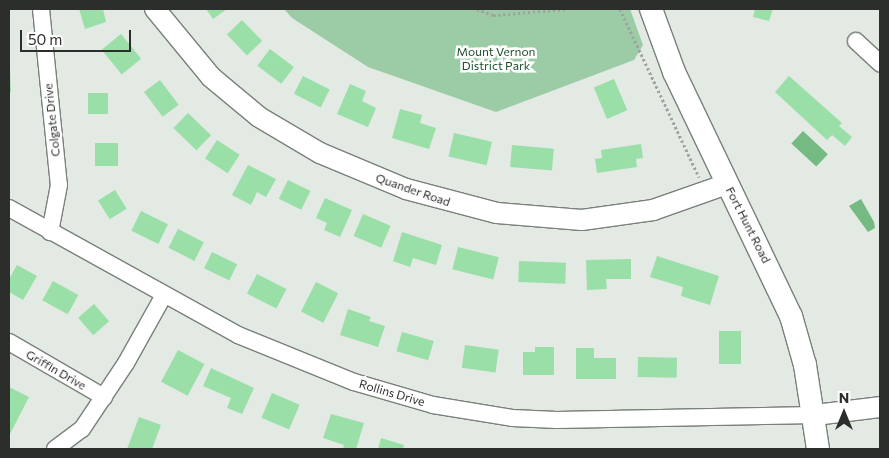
<!DOCTYPE html>
<html>
<head>
<meta charset="utf-8">
<style>
	body { margin:0 }
	#map { position:relative; width:889px; height:458px; overflow:hidden; background:#e3eae4; font-family:Commissioner,sans-serif }
	div>[style] { position:absolute }
	.green>* { inset:0; background:#9ccca5 }
	.water>* { inset:0; background:#75b983; transform-origin:0 0 }
	.building>* { inset:0; background:#99dfa7; transform-origin:0 0 }
	.path>* { height:2.5px; margin-top:-1.25px; transform-origin:0; background:repeating-linear-gradient(90deg,#9ea49f 0 2.5px,transparent 0 5px) }
	.roads { filter:drop-shadow(1px 0 #79807a) drop-shadow(-1px 0 #79807a) drop-shadow(0 1px #79807a) drop-shadow(0 -1px #79807a) }
	.minor>* { height:16px; margin:-8px; padding:0 8px; transform-origin:8px; border-radius:8px; background:#fff }
	.tertiary>* { height:20px; margin:-10px; padding:0 10px; transform-origin:10px; border-radius:10px; background:#fff }
	.secondary>* { height:22px; margin:-11px; padding:0 11px; transform-origin:11px; border-radius:11px; background:#fff }
	span { translate:-50% -50%; white-space:nowrap; text-align:center; line-height:1.15; -webkit-text-stroke:5px #fff; paint-order:stroke }
	.park-label { font-size:12px; color:#1d4f2b }
	.street-label { font-size:12px; color:#2b2e2b }
	.frame { position:absolute; inset:0; border:10px solid #2b2e2b; pointer-events:none }
	.north { position:absolute; left:819px; top:388px; width:50px; height:50px; -webkit-text-stroke:4px #fff; paint-order:stroke; rotate:0deg; font-size:14px; font-weight:700; line-height:20px; text-align:center; color:#2b2e2b }
	.north::after { content:''; display:block; margin:auto; width:18px; height:22px; background:#2b2e2b; clip-path:polygon(50% 0,100% 100%,50% 72%,0 100%) }
	.scale { position:absolute; left:20px; top:30px; width:111px; height:22px; box-sizing:border-box; border:2px solid #2b2e2b; border-top:0; padding-left:6px; font-size:15px; line-height:18px; white-space:nowrap; color:#2b2e2b; -webkit-text-stroke:4px #fff; paint-order:stroke }
</style>
</head>
<body>
<div id="map">
	<div class="green">
		<div style="clip-path:polygon(284px 9px,630px 9px,643px 45px,634px 60px,496px 112px,368px 67px,292px 18px)"></div>
	</div>
	<div class="water">
		<div style="left:803px;top:131px;width:34px;height:17px;rotate:43deg"></div>
		<div style="clip-path:polygon(861px 199px,874px 222px,875px 228px,868px 232px,849px 206px)"></div>
	</div>
	<div class="building">
		<div style="clip-path:polygon(79px 9px,103px 9px,106px 22px,85px 29px)"></div>
		<div style="clip-path:polygon(206px 9px,227px 9px,213px 19px)"></div>
		<div style="clip-path:polygon(755px 9px,773px 9px,769px 21px,753px 17px)"></div>
		<div style="left:242px;top:20px;width:29px;height:21px;rotate:46deg"></div>
		<div style="left:121px;top:34px;width:32px;height:25px;rotate:51deg"></div>
		<div style="left:270px;top:49px;width:30px;height:21px;rotate:37deg"></div>
		<div style="clip-path:polygon(9px 71px,10px 71px,11px 92px,9px 92px)"></div>
		<div style="left:303px;top:76px;width:30px;height:20px;rotate:27deg"></div>
		<div style="clip-path:polygon(789px 76px,842px 123px,839px 126px,852px 137px,845px 146px,832px 135px,827px 140px,775px 92px)"></div>
		<div style="left:614px;top:79px;width:34px;height:22px;rotate:67deg"></div>
		<div style="left:160px;top:80px;width:31px;height:20px;rotate:53deg"></div>
		<div style="clip-path:polygon(350px 84px,366px 91px,362px 101px,376px 108px,368px 127px,337px 114px)"></div>
		<div style="left:88px;top:93px;width:20px;height:21px"></div>
		<div style="clip-path:polygon(400px 109px,422px 115px,420px 123px,436px 128px,429px 149px,392px 138px)"></div>
		<div style="left:188px;top:113px;width:32px;height:21px;rotate:44deg"></div>
		<div style="left:454px;top:133px;width:39px;height:24px;rotate:13deg"></div>
		<div style="left:217px;top:140px;width:27px;height:22px;rotate:33deg"></div>
		<div style="left:95px;top:143px;width:23px;height:23px"></div>
		<div style="clip-path:polygon(641px 144px,643px 158px,636px 159px,637px 167px,597px 173px,595px 159px,602px 158px,601px 150px)"></div>
		<div style="left:512px;top:145px;width:42px;height:22px;rotate:5deg"></div>
		<div style="clip-path:polygon(248px 165px,276px 179px,266px 197px,257px 192px,251px 205px,232px 195px)"></div>
		<div style="left:288px;top:180px;width:25px;height:21px;rotate:26deg"></div>
		<div style="left:115px;top:190px;width:22px;height:20px;rotate:58deg"></div>
		<div style="clip-path:polygon(325px 198px,352px 210px,340px 237px,324px 230px,327px 223px,316px 218px)"></div>
		<div style="left:141px;top:211px;width:30px;height:22px;rotate:26deg"></div>
		<div style="left:363px;top:214px;width:30px;height:24px;rotate:23deg"></div>
		<div style="left:178px;top:229px;width:29px;height:21px;rotate:27deg"></div>
		<div style="clip-path:polygon(402px 232px,442px 245px,436px 265px,413px 258px,410px 267px,393px 261px)"></div>
		<div style="left:458px;top:247px;width:42px;height:23px;rotate:14deg"></div>
		<div style="left:212px;top:252px;width:28px;height:18px;rotate:26deg"></div>
		<div style="clip-path:polygon(657px 256px,719px 276px,710px 305px,681px 296px,683px 287px,650px 277px)"></div>
		<div style="clip-path:polygon(631px 259px,631px 279px,606px 279px,607px 289px,587px 290px,586px 260px)"></div>
		<div style="left:519px;top:261px;width:47px;height:21px;rotate:2deg"></div>
		<div style="clip-path:polygon(17px 265px,37px 276px,23px 300px,9px 292px,9px 279px)"></div>
		<div style="left:257px;top:274px;width:33px;height:22px;rotate:27deg"></div>
		<div style="left:53px;top:281px;width:29px;height:22px;rotate:29deg"></div>
		<div style="left:316px;top:282px;width:25px;height:33px;rotate:27deg"></div>
		<div style="left:94px;top:304px;width:23px;height:21px;rotate:49deg"></div>
		<div style="clip-path:polygon(348px 309px,371px 317px,369px 321px,385px 326px,378px 347px,340px 335px)"></div>
		<div style="left:719px;top:331px;width:22px;height:33px"></div>
		<div style="left:402px;top:332px;width:33px;height:20px;rotate:16deg"></div>
		<div style="left:465px;top:345px;width:34px;height:23px;rotate:8deg"></div>
		<div style="clip-path:polygon(535px 347px,554px 347px,554px 375px,523px 375px,523px 352px,535px 352px)"></div>
		<div style="clip-path:polygon(576px 348px,594px 348px,594px 358px,616px 358px,616px 379px,576px 379px)"></div>
		<div style="left:178px;top:350px;width:30px;height:36px;rotate:28deg"></div>
		<div style="left:638px;top:357px;width:39px;height:20px;rotate:1deg"></div>
		<div style="clip-path:polygon(211px 368px,254px 388px,242px 414px,227px 408px,231px 398px,203px 386px)"></div>
		<div style="clip-path:polygon(9px 387px,29px 397px,9px 436px)"></div>
		<div style="left:272px;top:393px;width:30px;height:27px;rotate:23deg"></div>
		<div style="clip-path:polygon(331px 414px,364px 423px,356px 449px,343px 449px,344px 445px,323px 438px)"></div>
		<div style="clip-path:polygon(139px 417px,161px 425px,152px 449px,127px 449px)"></div>
		<div style="clip-path:polygon(381px 438px,404px 445px,403px 449px,378px 449px)"></div>
	</div>
	<div class="path">
		<div style="left:477px;top:9px;width:17px;rotate:21deg"></div>
		<div style="left:493px;top:15px;width:75px;rotate:-4.6deg"></div>
		<div style="left:620px;top:9px;width:186px;rotate:64.8deg"></div>
	</div>
	<div class="roads">
		<div class="minor">
			<div style="left:41px;top:9px;width:177px;rotate:84.2deg"></div>
			<div style="left:59px;top:185px;width:48px;rotate:100.8deg"></div>
			<div style="left:856px;top:41px;width:33px;rotate:43deg"></div>
			<div style="left:9px;top:208px;width:262px;rotate:29deg"></div>
			<div style="left:238px;top:335px;width:125px;rotate:22.1deg"></div>
			<div style="left:354px;top:382px;width:82px;rotate:16.2deg"></div>
			<div style="left:433px;top:405px;width:80px;rotate:9.3deg"></div>
			<div style="left:512px;top:418px;width:45px;rotate:2.5deg"></div>
			<div style="left:557px;top:420px;width:258px;rotate:-1.1deg"></div>
			<div style="left:9px;top:342px;width:110px;rotate:30.1deg"></div>
			<div style="left:55px;top:449px;width:34px;rotate:-37deg"></div>
			<div style="left:82px;top:429px;width:79px;rotate:-56.3deg"></div>
			<div style="left:126px;top:363px;width:78px;rotate:-60.8deg"></div>
		</div>
		<div class="tertiary">
			<div style="left:155px;top:9px;width:88px;rotate:50.5deg"></div>
			<div style="left:211px;top:77px;width:62px;rotate:39.8deg"></div>
			<div style="left:259px;top:117px;width:71px;rotate:30.5deg"></div>
			<div style="left:320px;top:153px;width:93px;rotate:22.7deg"></div>
			<div style="left:406px;top:189px;width:94px;rotate:14.8deg"></div>
			<div style="left:497px;top:213px;width:85px;rotate:4.7deg"></div>
			<div style="left:582px;top:220px;width:72px;rotate:-8deg"></div>
			<div style="left:653px;top:210px;width:78px;rotate:-19.4deg"></div>
			<div style="left:815px;top:415px;width:65px;rotate:-7deg"></div>
		</div>
		<div class="secondary">
			<div style="left:651px;top:9px;width:67px;rotate:69.9deg"></div>
			<div style="left:674px;top:72px;width:271px;rotate:64.4deg"></div>
			<div style="left:791px;top:316px;width:51px;rotate:74.1deg"></div>
			<div style="left:805px;top:365px;width:85px;rotate:81.2deg"></div>
		</div>
	</div>
	<div class="park-label">
		<span style="left:496px;top:59px">Mount Vernon<br>District Park</span>
	</div>
	<div class="street-label">
		<span style="left:52px;top:120px;rotate:-96deg">Colgate Drive</span>
		<span style="left:413px;top:190px;rotate:19deg">Quander Road</span>
		<span style="left:748px;top:225px;rotate:63deg">Fort Hunt Road</span>
		<span style="left:56px;top:370px;rotate:30deg">Griffin Drive</span>
		<span style="left:392px;top:393px;rotate:16deg">Rollins Drive</span>
	</div>
	<div class="frame"></div>
	<div class="north">N</div>
	<div class="scale">50 m</div>
</div>
</body>
</html>
